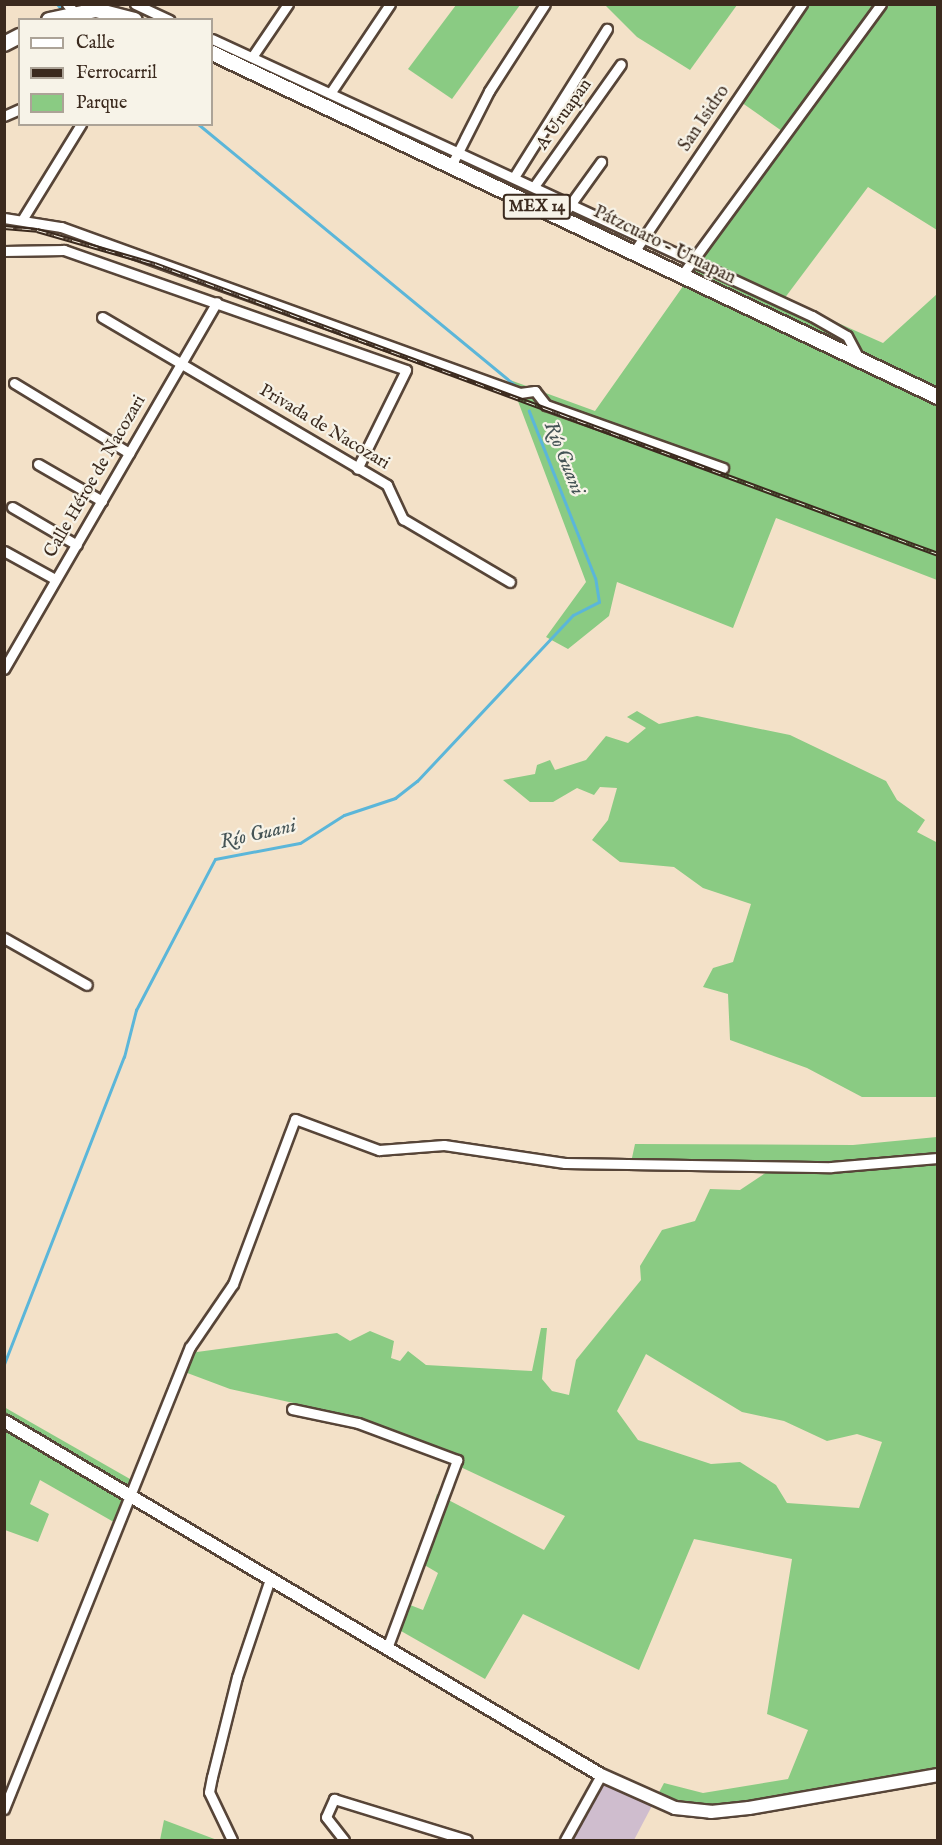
<!DOCTYPE html>
<html>
<head>
<meta charset="utf-8">
<style>
	body { margin:0 }
	#map { position:relative; width:942px; height:1845px; overflow:hidden; background:#f3e1c8; font-family:"IM FELL English",serif }
	div>[style] { position:absolute }
	.industrial>* { inset:0; background:#cfbdce }
	.green>* { inset:0; background:#8acb83 }
	.stream>* { height:3px; margin:-1.5px; padding:0 1.5px; transform-origin:1.5px; border-radius:1.5px; background:#5bb6d9 }
	.roads { filter:drop-shadow(2px 0 #574538) drop-shadow(-2px 0 #574538) drop-shadow(0 2px #574538) drop-shadow(0 -2px #574538) }
	.minor>* { height:9px; margin:-4.5px; padding:0 4.5px; transform-origin:4.5px; border-radius:4.5px; background:#fff }
	.secondary>* { height:12px; margin:-6px; padding:0 6px; transform-origin:6px; border-radius:6px; background:#fff }
	.primary>* { height:14px; margin:-7px; padding:0 7px; transform-origin:7px; border-radius:7px; background:#fff }
	.rail>* { height:5px; margin-top:-2.5px; transform-origin:0; background:repeating-linear-gradient(90deg,#f7f3e8 0 9px,#3b2a1e 0 18px); box-sizing:border-box; border-block:2px solid #3b2a1e }
	span { translate:-50% -50%; white-space:nowrap; text-align:center; line-height:1.15; -webkit-text-stroke:4.5px #f7f3e8; paint-order:stroke }
	.shield-label span { padding:2px 4px; background:#f7f3e8; border:2px solid; border-radius:4px; -webkit-text-stroke-width:0 }
	.shield-label { font-size:16px; color:#3b2a1e; font-weight:700 }
	.street-label { font-size:18px; color:#3b2a1e }
	.water-label { font-size:20px; color:#455456; font-style:italic }
	.frame { position:absolute; inset:0; border:6px solid #3b2a1e; pointer-events:none }
	.legend { position:absolute; left:18px; top:18px; width:195px; height:108px; box-sizing:border-box; background:#f7f3e8; border:2px solid #aca397; margin:0; padding:8px 10px; list-style:none; font-size:18px; color:#3b2a1e }
	.legend li { display:flex; align-items:center; gap:12px; height:30px }
	.legend b { width:30px; border:2px solid #aca397 }
</style>
</head>
<body>
<div id="map">
	<div class="industrial">
		<div style="clip-path:polygon(601px 1775px,655px 1800px,634px 1840px,565px 1840px)"></div>
	</div>
	<div class="green">
		<div style="clip-path:polygon(456px 5px,520px 5px,452px 99px,408px 69px)"></div>
		<div style="clip-path:polygon(605px 5px,737px 5px,690px 70px,637px 37px)"></div>
		<div style="clip-path:polygon(806px 5px,937px 5px,937px 230px,868px 187px,784px 299px,883px 343px,937px 294px,937px 580px,776px 518px,733px 628px,617px 582px,609px 616px,568px 649px,546px 637px,586px 582px,510px 380px,595px 411px,789px 136px,738px 100px)"></div>
		<div style="clip-path:polygon(637px 711px,659px 724px,697px 716px,790px 735px,886px 781px,897px 800px,925px 820px,917px 832px,938px 843px,937px 1097px,862px 1097px,807px 1068px,730px 1040px,728px 994px,703px 987px,713px 968px,733px 962px,751px 904px,703px 888px,674px 867px,620px 862px,592px 840px,608px 820px,617px 788px,600px 787px,594px 795px,577px 788px,553px 802px,530px 802px,503px 780px,535px 774px,537px 765px,550px 760px,555px 770px,586px 760px,606px 736px,628px 743px,646px 728px,627px 717px)"></div>
		<div style="clip-path:polygon(evenodd,937px 1137px,937px 1775px,711px 1812px,655px 1800px,664px 1783px,703px 1793px,788px 1779px,808px 1730px,767px 1714px,792px 1559px,694px 1539px,639px 1670px,523px 1614px,485px 1679px,394px 1627px,405px 1603px,423px 1610px,438px 1573px,416px 1560px,437px 1494px,544px 1550px,565px 1516px,352px 1416px,230px 1389px,182px 1371px,190px 1347px,197px 1352px,337px 1333px,350px 1341px,370px 1331px,394px 1341px,391px 1358px,400px 1361px,408px 1351px,426px 1365px,532px 1371px,541px 1328px,547px 1328px,542px 1379px,552px 1391px,569px 1395px,576px 1360px,641px 1280px,640px 1266px,662px 1230px,695px 1221px,710px 1189px,740px 1190px,767px 1172px,630px 1167px,635px 1144px,853px 1145px,937px 1137px,646px 1354px,742px 1412px,784px 1421px,827px 1441px,857px 1434px,882px 1442px,859px 1508px,787px 1503px,776px 1485px,740px 1462px,711px 1464px,638px 1440px,617px 1411px,646px 1354px)"></div>
		<div style="clip-path:polygon(4px 1407px,137px 1483px,119px 1525px,40px 1480px,30px 1504px,49px 1514px,38px 1542px,5px 1530px)"></div>
		<div style="clip-path:polygon(164px 1820px,217px 1840px,160px 1840px)"></div>
	</div>
	<div class="stream">
		<div style="left:57px;top:4px;width:11px;rotate:49deg"></div>
		<div style="left:198px;top:124px;width:418px;rotate:39.5deg"></div>
		<div style="left:4px;top:1364px;width:330px;rotate:-68.7deg"></div>
		<div style="left:124px;top:1057px;width:49px;rotate:-75.7deg"></div>
		<div style="left:136px;top:1010px;width:170px;rotate:-62.4deg"></div>
		<div style="left:215px;top:859px;width:86px;rotate:-10.7deg"></div>
		<div style="left:300px;top:843px;width:52px;rotate:-32.5deg"></div>
		<div style="left:344px;top:815px;width:54px;rotate:-18.4deg"></div>
		<div style="left:395px;top:798px;width:28px;rotate:-38deg"></div>
		<div style="left:417px;top:781px;width:228px;rotate:-46.8deg"></div>
		<div style="left:573px;top:615px;width:29px;rotate:-27deg"></div>
		<div style="left:599px;top:602px;width:24px;rotate:-99deg"></div>
		<div style="left:595px;top:578px;width:180px;rotate:-111.6deg"></div>
	</div>
	<div class="roads">
		<div class="minor">
			<div style="left:67px;top:4px;width:9px;rotate:49deg"></div>
			<div style="left:135px;top:4px;width:38px;rotate:25deg"></div>
			<div style="left:212px;top:39px;width:661px;rotate:24.78deg"></div>
			<div style="left:812px;top:316px;width:40px;rotate:29.7deg"></div>
			<div style="left:847px;top:336px;width:30px;rotate:62deg"></div>
			<div style="left:252px;top:57px;width:64px;rotate:-55.8deg"></div>
			<div style="left:331px;top:92px;width:106px;rotate:-56.2deg"></div>
			<div style="left:4px;top:116px;width:17px;rotate:-24deg"></div>
			<div style="left:450px;top:168px;width:86px;rotate:-63.1deg"></div>
			<div style="left:489px;top:91px;width:103px;rotate:-57.2deg"></div>
			<div style="left:514px;top:177px;width:175px;rotate:-57.9deg"></div>
			<div style="left:535px;top:185px;width:148px;rotate:-54.6deg"></div>
			<div style="left:562px;top:216px;width:67px;rotate:-54.2deg"></div>
			<div style="left:4px;top:218px;width:58px;rotate:9deg"></div>
			<div style="left:61px;top:227px;width:488px;rotate:19.9deg"></div>
			<div style="left:520px;top:393px;width:15px;rotate:-8deg"></div>
			<div style="left:535px;top:391px;width:18px;rotate:52deg"></div>
			<div style="left:546px;top:405px;width:188px;rotate:19.6deg"></div>
			<div style="left:22px;top:220px;width:113px;rotate:-58.4deg"></div>
			<div style="left:4px;top:251px;width:60px;rotate:-1deg"></div>
			<div style="left:64px;top:250px;width:362px;rotate:19.3deg"></div>
			<div style="left:406px;top:370px;width:110px;rotate:116.3deg"></div>
			<div style="left:634px;top:252px;width:300px;rotate:-55.9deg"></div>
			<div style="left:682px;top:275px;width:336px;rotate:-53.7deg"></div>
			<div style="left:102px;top:317px;width:331px;rotate:30.5deg"></div>
			<div style="left:387px;top:485px;width:38px;rotate:65deg"></div>
			<div style="left:403px;top:519px;width:124px;rotate:30.5deg"></div>
			<div style="left:14px;top:383px;width:135px;rotate:31.3deg"></div>
			<div style="left:38px;top:464px;width:74px;rotate:30deg"></div>
			<div style="left:12px;top:507px;width:75px;rotate:30.3deg"></div>
			<div style="left:4px;top:551px;width:58px;rotate:28.8deg"></div>
			<div style="left:4px;top:669px;width:424px;rotate:-59.9deg"></div>
			<div style="left:4px;top:938px;width:95px;rotate:29.5deg"></div>
			<div style="left:292px;top:1409px;width:67px;rotate:12deg"></div>
			<div style="left:358px;top:1423px;width:106px;rotate:20.5deg"></div>
			<div style="left:457px;top:1460px;width:201px;rotate:110.4deg"></div>
			<div style="left:4px;top:1809px;width:498px;rotate:-68.1deg"></div>
			<div style="left:190px;top:1347px;width:76px;rotate:-55.7deg"></div>
			<div style="left:233px;top:1284px;width:176px;rotate:-69.4deg"></div>
			<div style="left:295px;top:1119px;width:90px;rotate:20.3deg"></div>
			<div style="left:379px;top:1150px;width:65px;rotate:-4.4deg"></div>
			<div style="left:444px;top:1145px;width:122px;rotate:8.5deg"></div>
			<div style="left:565px;top:1163px;width:266px;rotate:0.9deg"></div>
			<div style="left:831px;top:1167px;width:107px;rotate:-4.8deg"></div>
			<div style="left:232px;top:1840px;width:53px;rotate:-115.6deg"></div>
			<div style="left:209px;top:1792px;width:15px;rotate:-79deg"></div>
			<div style="left:212px;top:1777px;width:103px;rotate:-76deg"></div>
			<div style="left:237px;top:1677px;width:103px;rotate:-71.4deg"></div>
			<div style="left:344px;top:1840px;width:29px;rotate:-128deg"></div>
			<div style="left:326px;top:1817px;width:20px;rotate:-66deg"></div>
			<div style="left:334px;top:1799px;width:139px;rotate:17.1deg"></div>
			<div style="left:565px;top:1840px;width:74px;rotate:-61deg"></div>
		</div>
		<div class="secondary">
			<div style="left:4px;top:1421px;width:694px;rotate:30.67deg"></div>
			<div style="left:601px;top:1775px;width:81px;rotate:24deg"></div>
			<div style="left:675px;top:1808px;width:36px;rotate:6deg"></div>
			<div style="left:711px;top:1812px;width:38px;rotate:-6deg"></div>
			<div style="left:749px;top:1808px;width:192px;rotate:-9.9deg"></div>
		</div>
		<div class="primary">
			<div style="left:49px;top:20px;width:48px;rotate:-12deg"></div>
			<div style="left:96px;top:10px;width:40px;rotate:14.4deg"></div>
			<div style="left:4px;top:44px;width:18px;rotate:-27deg"></div>
			<div style="left:212px;top:53px;width:803px;rotate:25.35deg"></div>
		</div>
	</div>
	<div class="rail">
		<div style="left:4px;top:227px;width:33px;rotate:5deg"></div>
		<div style="left:37px;top:230px;width:123px;rotate:16.1deg"></div>
		<div style="left:155px;top:264px;width:835px;rotate:20.32deg"></div>
	</div>
	<div class="shield-label">
		<span style="left:537px;top:207px">MEX 14</span>
	</div>
	<div class="street-label">
		<span style="left:565px;top:115px;rotate:-55deg">A Uruapan</span>
		<span style="left:705px;top:119px;rotate:-56deg">San Isidro</span>
		<span style="left:664px;top:246px;rotate:26deg">Pátzcuaro - Uruapan</span>
		<span style="left:324px;top:428px;rotate:31deg">Privada de Nacozari</span>
		<span style="left:96px;top:477px;rotate:-60deg">Calle Héroe de Nacozari</span>
	</div>
	<div class="water-label">
		<span style="left:564px;top:458px;rotate:68deg">Río Guani</span>
		<span style="left:258px;top:834px;rotate:-13deg">Río Guani</span>
	</div>
	<div class="frame"></div>
	<ul class="legend">
	<li><b style="height:8px;background:#fff"></b>Calle</li>
	<li><b style="height:8px;background:#3b2a1e"></b>Ferrocarril</li>
	<li><b style="height:16px;background:#8acb83"></b>Parque</li>
	</ul>
</div>
</body>
</html>
